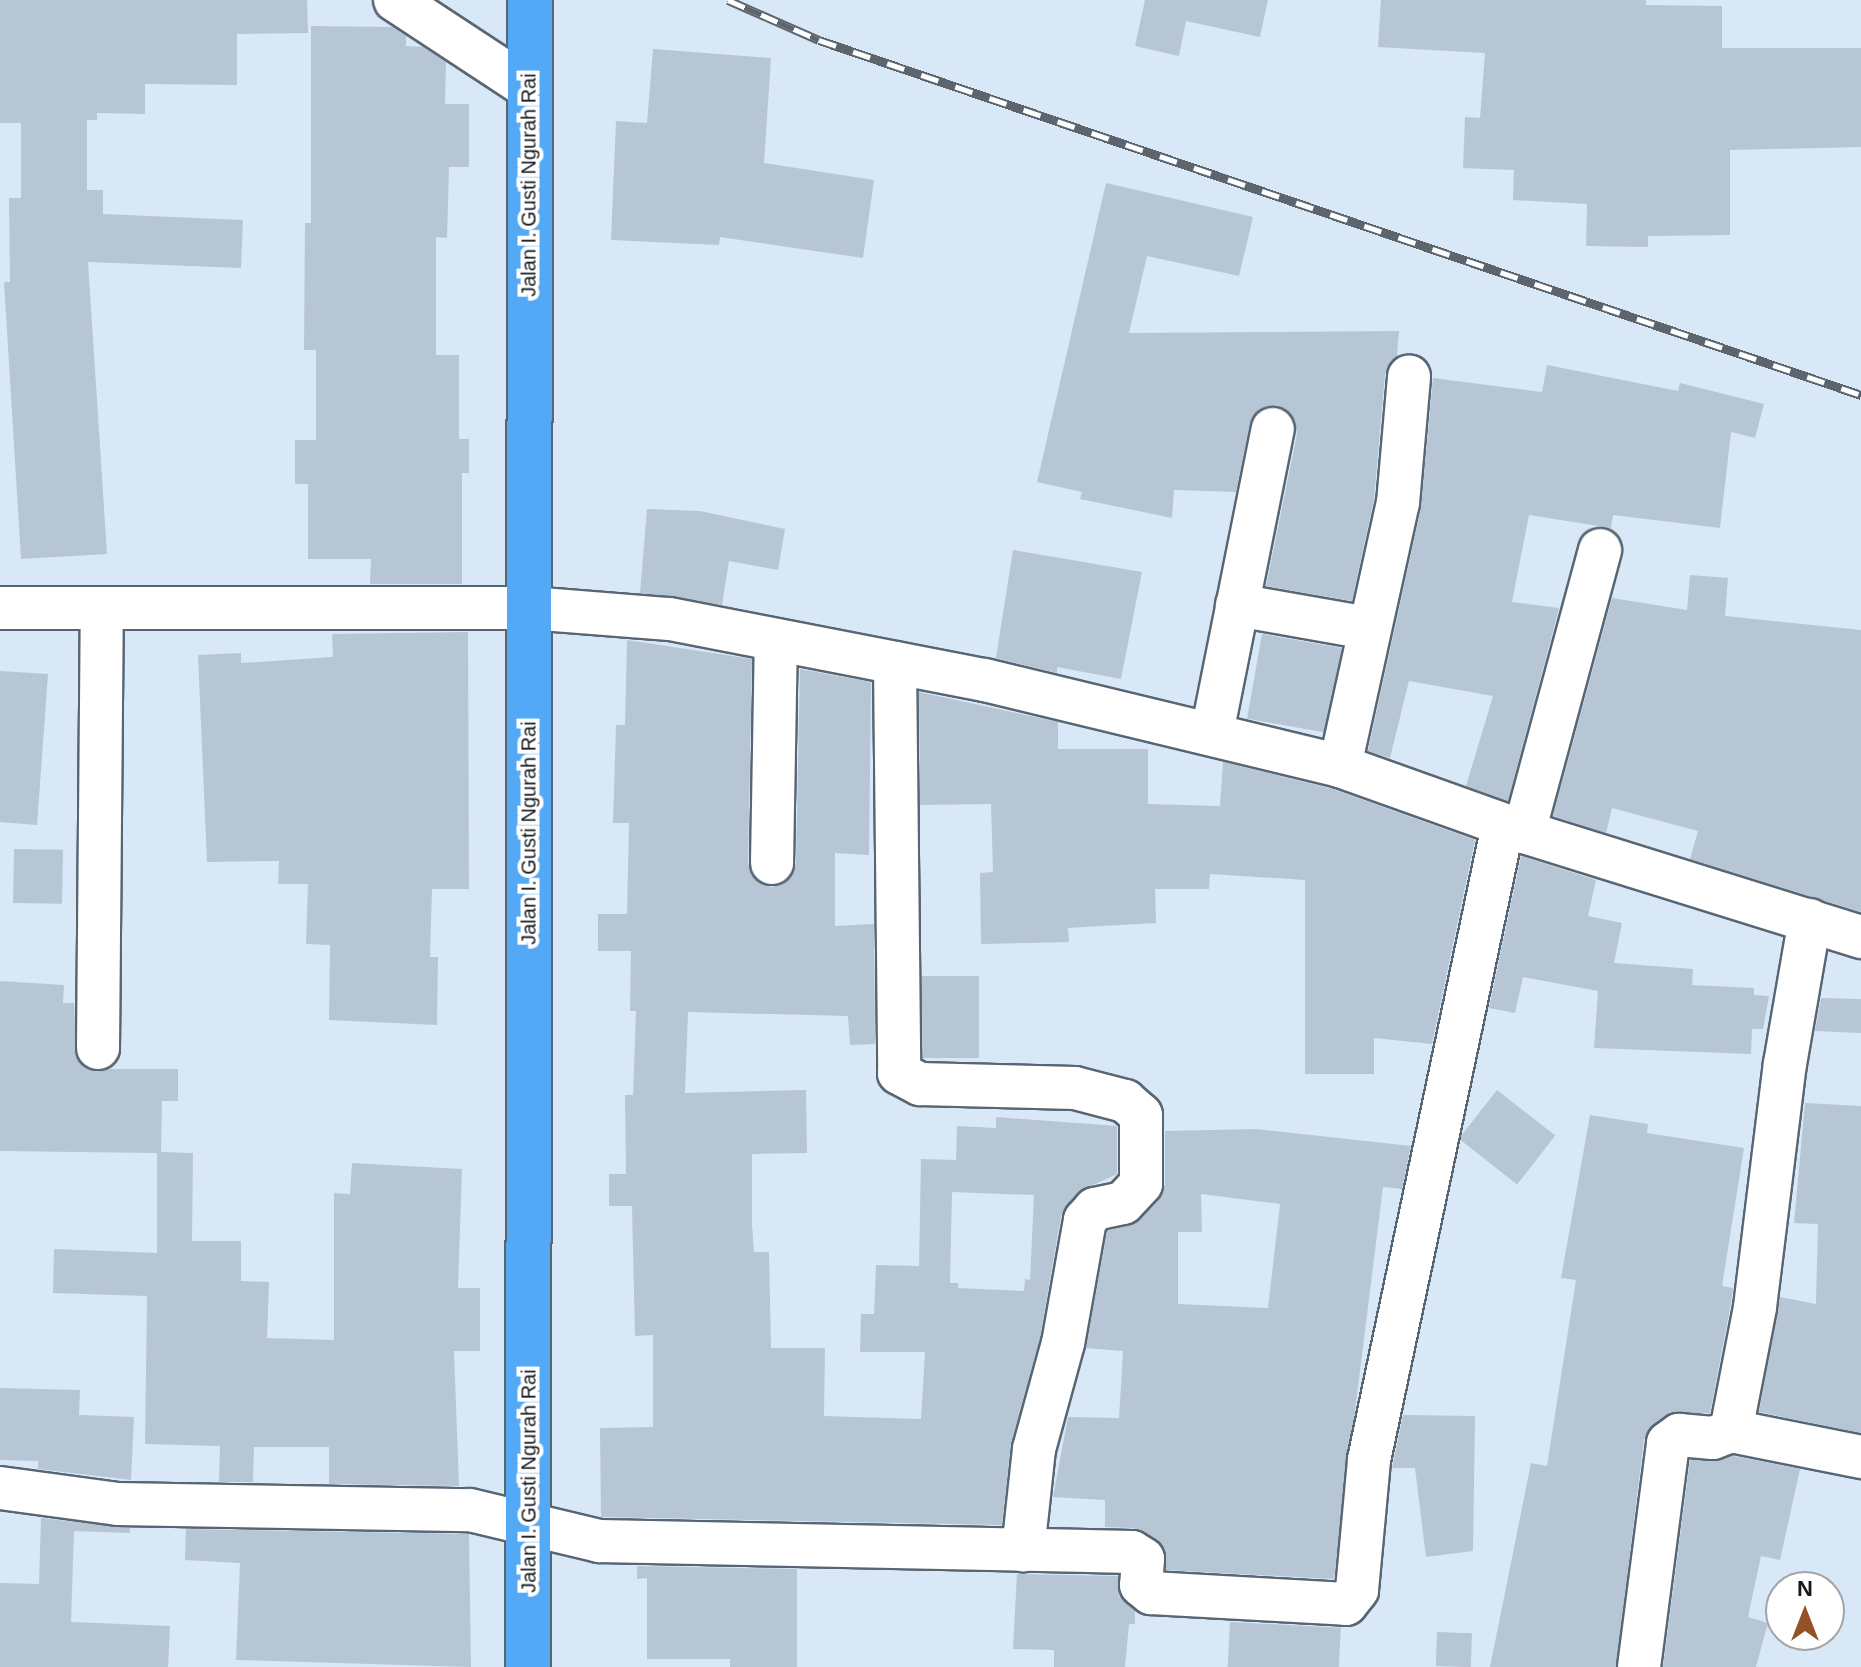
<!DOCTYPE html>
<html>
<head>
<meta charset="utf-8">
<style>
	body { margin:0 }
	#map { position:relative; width:1861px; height:1667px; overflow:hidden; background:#d8e8f7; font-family:Arial,sans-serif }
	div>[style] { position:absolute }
	.building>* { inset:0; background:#b7c6d5; transform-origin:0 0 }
	.roads { filter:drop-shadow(2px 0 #586673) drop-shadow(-2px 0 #586673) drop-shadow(0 2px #586673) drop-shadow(0 -2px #586673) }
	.street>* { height:42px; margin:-21px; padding:0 21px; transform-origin:21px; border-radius:21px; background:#fff }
	.highway>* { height:44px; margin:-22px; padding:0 22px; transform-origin:22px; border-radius:22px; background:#53a9f6 }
	.rail>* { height:9px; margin-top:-4.5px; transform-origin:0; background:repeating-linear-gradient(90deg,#fff 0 18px,#5c656e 0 36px); box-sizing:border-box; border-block:2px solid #5c656e }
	span { translate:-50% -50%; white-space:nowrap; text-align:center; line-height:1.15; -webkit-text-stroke:8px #fff; paint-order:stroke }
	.street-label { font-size:20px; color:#14191e }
	.north { position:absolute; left:1765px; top:1571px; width:80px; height:80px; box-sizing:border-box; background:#fff; border:2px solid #a1a3a5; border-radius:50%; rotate:0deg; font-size:22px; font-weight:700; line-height:32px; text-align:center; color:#14191e }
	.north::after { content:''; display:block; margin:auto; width:28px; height:36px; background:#965225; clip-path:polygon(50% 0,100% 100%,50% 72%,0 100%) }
</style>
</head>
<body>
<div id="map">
	<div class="building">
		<div style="clip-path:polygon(0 0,307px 0,308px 33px,237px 34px,237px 85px,145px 84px,145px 114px,97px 113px,97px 120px,87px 120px,87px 190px,103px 190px,103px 214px,243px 220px,241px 268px,88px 262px,107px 554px,21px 559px,4px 282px,10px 282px,9px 198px,21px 198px,21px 123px,0 123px)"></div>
		<div style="clip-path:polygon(1145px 0,1268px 0,1260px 37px,1186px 21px,1179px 56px,1135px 46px)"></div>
		<div style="clip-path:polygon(1381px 0,1646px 0,1646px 5px,1722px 6px,1722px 48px,1861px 48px,1861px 147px,1730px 150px,1730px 235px,1648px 236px,1648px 247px,1586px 246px,1587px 204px,1513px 200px,1514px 170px,1463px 168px,1465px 117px,1480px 118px,1485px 53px,1378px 47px)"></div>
		<div style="clip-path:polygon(311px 26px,392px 27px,406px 36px,406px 46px,423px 47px,446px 62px,445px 104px,469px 104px,469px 167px,449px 167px,447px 238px,436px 237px,436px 355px,459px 355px,459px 439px,469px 439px,469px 473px,462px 473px,462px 584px,370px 584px,371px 559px,308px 559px,308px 484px,295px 484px,295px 440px,316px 440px,316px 350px,304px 350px,305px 223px,311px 223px)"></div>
		<div style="clip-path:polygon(653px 49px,771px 58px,764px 163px,874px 180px,863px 258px,720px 237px,719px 245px,611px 240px,616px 121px,647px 123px)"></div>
		<div style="clip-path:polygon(1106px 183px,1253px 217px,1239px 276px,1147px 256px,1129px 333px,1399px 331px,1397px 356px,1385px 374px,1374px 499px,1352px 601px,1266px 586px,1297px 434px,1295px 421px,1278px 406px,1265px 407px,1250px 424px,1236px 492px,1174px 490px,1172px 518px,1080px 499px,1082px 492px,1037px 482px)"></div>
		<div style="clip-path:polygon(1547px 365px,1678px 391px,1680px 383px,1764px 404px,1755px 438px,1731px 432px,1720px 528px,1613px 515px,1611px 528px,1529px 515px,1512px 602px,1559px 608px,1508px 801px,1466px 786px,1493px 696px,1409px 681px,1390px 758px,1368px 751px,1421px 508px,1433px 378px,1542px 392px)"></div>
		<div style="clip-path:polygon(647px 509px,700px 511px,785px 529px,778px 570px,729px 561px,722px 605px,640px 593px)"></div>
		<div style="clip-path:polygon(1013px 550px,1142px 572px,1121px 679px,1057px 667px,1057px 673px,996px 658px)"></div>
		<div style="clip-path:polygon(1690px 575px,1728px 578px,1725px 616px,1861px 630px,1861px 912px,1690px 859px,1698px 831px,1612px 808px,1606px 833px,1553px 816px,1612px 598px,1687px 610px)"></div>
		<div style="clip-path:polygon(468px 632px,469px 889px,432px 889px,430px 957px,438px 957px,437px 1025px,329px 1020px,330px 945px,306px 944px,308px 884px,278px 884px,279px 861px,207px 862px,198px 655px,241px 653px,241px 663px,333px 657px,332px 634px)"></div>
		<div style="left:1262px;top:634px;width:81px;height:86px;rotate:10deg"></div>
		<div style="clip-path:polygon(evenodd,627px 640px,752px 659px,748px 863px,751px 875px,771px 887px,784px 884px,796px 863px,800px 669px,871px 682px,869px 855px,835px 853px,835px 926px,874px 924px,875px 1044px,850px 1045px,848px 1016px,688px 1012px,685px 1093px,806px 1090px,807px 1153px,752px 1154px,752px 1224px,754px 1252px,769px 1252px,771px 1348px,825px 1348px,824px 1416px,921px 1419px,925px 1352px,860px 1352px,861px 1314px,874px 1314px,876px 1265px,919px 1266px,921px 1159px,956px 1160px,957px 1126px,996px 1128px,996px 1117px,1117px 1126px,1117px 1174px,1078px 1192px,1061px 1216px,1040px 1338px,1011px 1443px,1002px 1525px,601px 1517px,600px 1428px,653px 1427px,653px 1335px,635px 1336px,632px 1206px,609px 1206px,609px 1174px,626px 1174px,625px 1095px,633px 1095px,636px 1011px,630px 1011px,631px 951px,598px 951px,598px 914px,627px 914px,629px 823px,613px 823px,616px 725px,625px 725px,627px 640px,952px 1192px,1034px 1195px,1030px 1280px,1025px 1279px,1024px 1291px,958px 1288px,958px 1283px,950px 1283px,952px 1192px)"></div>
		<div style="clip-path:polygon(0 671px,48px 674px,37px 825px,0 822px)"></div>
		<div style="clip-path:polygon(919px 692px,1058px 722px,1058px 749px,1148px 749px,1148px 804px,1220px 806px,1223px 762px,1333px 789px,1475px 840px,1432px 1044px,1374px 1038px,1374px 1074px,1305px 1074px,1305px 880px,1210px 874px,1209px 889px,1155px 889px,1156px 923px,1068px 928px,1069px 942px,981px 944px,980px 873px,993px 872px,991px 804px,920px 805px)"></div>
		<div style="left:14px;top:849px;width:49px;height:54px;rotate:1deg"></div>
		<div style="clip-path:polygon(1521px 856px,1596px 880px,1588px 916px,1622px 923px,1614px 963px,1693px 969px,1692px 985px,1754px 988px,1754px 995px,1769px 996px,1763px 1029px,1752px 1029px,1751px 1054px,1594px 1048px,1598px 991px,1523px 977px,1515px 1013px,1489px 1008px)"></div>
		<div style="left:922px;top:976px;width:57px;height:82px"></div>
		<div style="clip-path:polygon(0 981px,64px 985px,63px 1003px,74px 1003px,77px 1059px,87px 1069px,178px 1069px,178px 1101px,162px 1101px,161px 1152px,193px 1153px,192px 1241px,241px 1241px,241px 1281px,269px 1282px,267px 1338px,334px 1340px,334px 1193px,350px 1194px,352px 1163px,462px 1169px,458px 1288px,480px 1288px,480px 1351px,454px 1351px,459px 1486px,329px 1484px,329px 1447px,254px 1447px,253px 1482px,219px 1482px,220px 1446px,145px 1444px,147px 1296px,53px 1293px,54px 1249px,157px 1253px,157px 1153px,0 1151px)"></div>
		<div style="clip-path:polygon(1821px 998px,1861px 999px,1861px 1033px,1815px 1031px)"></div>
		<div style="left:1497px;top:1090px;width:74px;height:62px;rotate:38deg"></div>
		<div style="clip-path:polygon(1805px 1103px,1861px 1106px,1861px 1433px,1759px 1412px,1780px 1297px,1816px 1304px,1818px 1224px,1794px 1223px)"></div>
		<div style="clip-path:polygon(1590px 1115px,1648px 1124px,1647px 1133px,1744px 1148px,1722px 1286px,1733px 1288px,1731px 1303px,1710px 1413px,1666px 1415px,1644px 1439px,1616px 1667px,1490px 1667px,1531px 1463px,1547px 1466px,1576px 1280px,1561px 1278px)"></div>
		<div style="clip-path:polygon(evenodd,1256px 1129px,1411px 1146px,1402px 1189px,1383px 1187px,1334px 1579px,1166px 1570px,1165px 1549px,1156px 1539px,1133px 1528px,1105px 1527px,1105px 1500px,1053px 1497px,1068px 1417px,1119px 1418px,1123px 1351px,1086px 1348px,1107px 1231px,1140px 1220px,1159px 1200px,1165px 1184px,1165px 1131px,1256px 1129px,1201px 1194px,1280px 1204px,1268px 1308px,1178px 1304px,1178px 1232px,1202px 1232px,1201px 1194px)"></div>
		<div style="clip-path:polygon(0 1388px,80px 1390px,79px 1415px,134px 1417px,131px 1480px,38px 1469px,38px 1461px,0 1460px)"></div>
		<div style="clip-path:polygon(1403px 1415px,1475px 1416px,1473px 1551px,1426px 1557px,1415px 1468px,1392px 1468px)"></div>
		<div style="clip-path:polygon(1733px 1456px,1800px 1469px,1780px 1560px,1761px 1556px,1748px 1617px,1768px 1623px,1756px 1667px,1663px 1667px,1690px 1460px)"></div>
		<div style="clip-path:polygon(41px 1518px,130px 1528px,130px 1533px,74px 1531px,71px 1622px,170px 1626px,168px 1667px,0 1667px,0 1583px,39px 1584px)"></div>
		<div style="clip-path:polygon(186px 1529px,469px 1534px,471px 1667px,236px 1660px,240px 1563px,185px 1560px)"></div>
		<div style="clip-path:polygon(637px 1566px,797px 1569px,797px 1667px,730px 1667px,730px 1659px,647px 1659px,647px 1578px,637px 1579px)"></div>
		<div style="clip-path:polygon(1017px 1574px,1118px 1576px,1119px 1595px,1135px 1611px,1135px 1624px,1129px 1624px,1125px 1667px,1054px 1667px,1054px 1650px,1013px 1649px)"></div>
		<div style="left:1230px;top:1622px;width:111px;height:45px;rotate:3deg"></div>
		<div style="left:1437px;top:1632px;width:35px;height:34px;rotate:2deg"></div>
	</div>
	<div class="roads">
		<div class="street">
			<div style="left:395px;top:0;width:160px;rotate:33.3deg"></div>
			<div style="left:1237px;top:605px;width:116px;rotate:10deg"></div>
			<div style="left:0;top:608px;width:529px"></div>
			<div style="left:529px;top:608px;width:141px;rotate:4.5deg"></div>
			<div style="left:670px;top:619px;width:321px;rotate:11deg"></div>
			<div style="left:985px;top:680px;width:365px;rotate:13.6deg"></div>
			<div style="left:1340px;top:766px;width:195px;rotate:19.7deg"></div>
			<div style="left:1524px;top:832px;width:353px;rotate:17.3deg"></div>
			<div style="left:895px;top:663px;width:410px;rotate:89.4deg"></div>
			<div style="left:899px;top:1073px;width:24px;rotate:28deg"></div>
			<div style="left:920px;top:1084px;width:155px;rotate:1.5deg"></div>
			<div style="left:1075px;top:1088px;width:52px;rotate:14.6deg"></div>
			<div style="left:1125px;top:1101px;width:21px;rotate:41deg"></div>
			<div style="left:1141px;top:1115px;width:69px;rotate:90deg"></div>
			<div style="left:1141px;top:1184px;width:26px;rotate:133deg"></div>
			<div style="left:1123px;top:1203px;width:29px;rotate:168deg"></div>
			<div style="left:1095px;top:1209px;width:15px;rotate:132deg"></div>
			<div style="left:1085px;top:1220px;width:125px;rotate:100.1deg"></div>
			<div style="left:1063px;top:1343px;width:110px;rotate:105.3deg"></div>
			<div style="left:1034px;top:1449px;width:102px;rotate:96.2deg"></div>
			<div style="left:1212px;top:733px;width:310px;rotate:-78.7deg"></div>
			<div style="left:1340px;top:766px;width:269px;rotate:-77.6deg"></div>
			<div style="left:1398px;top:503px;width:127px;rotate:-85deg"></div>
			<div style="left:1524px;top:832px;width:292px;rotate:-74.9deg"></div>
			<div style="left:772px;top:863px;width:223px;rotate:-89deg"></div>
			<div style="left:98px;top:1048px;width:439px;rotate:-89.5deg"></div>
			<div style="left:1731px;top:1431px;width:133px;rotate:11.3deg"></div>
			<div style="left:0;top:1488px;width:119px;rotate:7.7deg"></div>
			<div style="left:118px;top:1504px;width:352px;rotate:1deg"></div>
			<div style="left:470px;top:1510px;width:133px;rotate:13.5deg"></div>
			<div style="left:599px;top:1541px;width:533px;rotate:1.18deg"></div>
			<div style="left:1132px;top:1552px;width:13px;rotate:32deg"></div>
			<div style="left:1143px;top:1559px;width:26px;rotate:94deg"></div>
			<div style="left:1141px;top:1585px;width:13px;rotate:39deg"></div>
			<div style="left:1151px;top:1593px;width:195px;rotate:3.2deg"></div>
			<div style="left:1346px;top:1604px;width:18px;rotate:-52deg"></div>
			<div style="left:1357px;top:1590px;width:131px;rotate:-84.7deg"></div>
			<div style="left:1369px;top:1460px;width:649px;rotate:-78.08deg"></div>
			<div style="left:1639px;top:1667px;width:226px;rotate:-82.6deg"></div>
			<div style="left:1668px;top:1443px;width:14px;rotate:-36deg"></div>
			<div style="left:1679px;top:1435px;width:34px;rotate:5deg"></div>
			<div style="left:1713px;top:1438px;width:19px;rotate:-21deg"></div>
			<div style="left:1731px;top:1431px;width:126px;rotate:-79deg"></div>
			<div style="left:1755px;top:1307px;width:245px;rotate:-83deg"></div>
			<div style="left:1785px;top:1064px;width:146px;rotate:-80.2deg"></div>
		</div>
		<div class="highway">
			<div style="left:528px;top:1667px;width:1667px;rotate:-89.93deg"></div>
		</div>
	</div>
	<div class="rail">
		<div style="left:728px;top:0;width:99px;rotate:23.7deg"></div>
		<div style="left:819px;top:40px;width:1101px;rotate:18.81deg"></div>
	</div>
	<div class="street-label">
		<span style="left:529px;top:185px;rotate:-90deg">Jalan I. Gusti Ngurah Rai</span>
		<span style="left:529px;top:833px;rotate:-90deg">Jalan I. Gusti Ngurah Rai</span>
		<span style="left:529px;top:1481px;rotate:-90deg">Jalan I. Gusti Ngurah Rai</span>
	</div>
	<div class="north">N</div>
</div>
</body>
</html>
